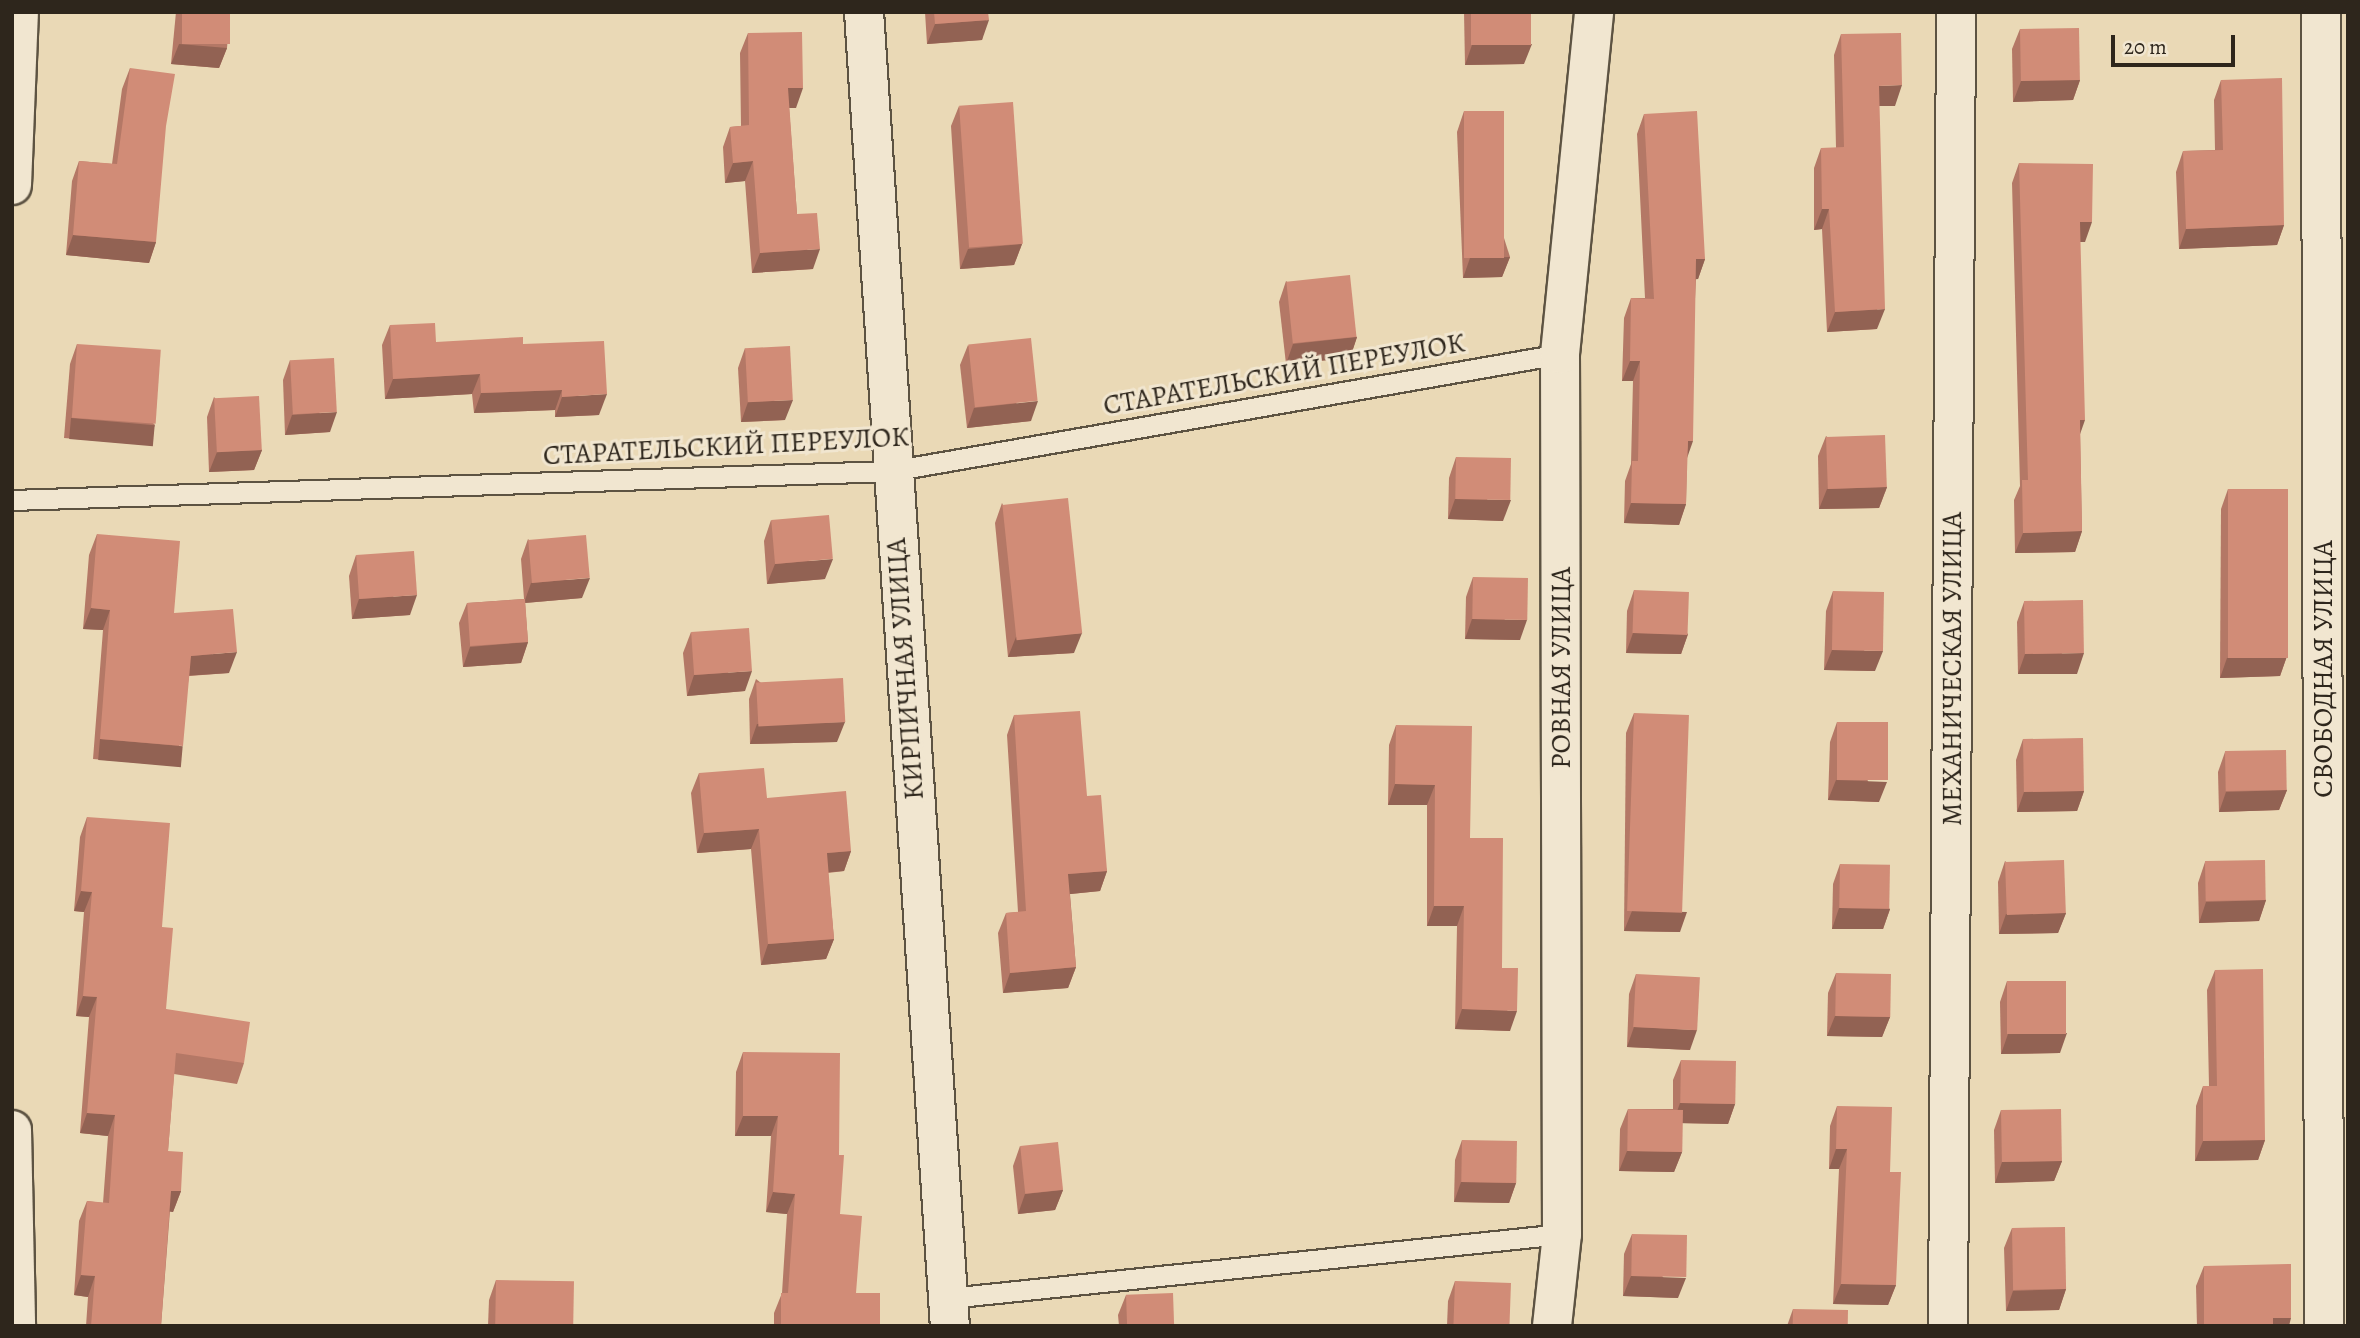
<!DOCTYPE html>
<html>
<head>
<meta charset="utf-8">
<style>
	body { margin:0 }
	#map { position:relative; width:2360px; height:1338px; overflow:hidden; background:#ead9b6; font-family:Alegreya,serif }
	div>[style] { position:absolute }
	.roads { filter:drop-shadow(2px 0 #5d5342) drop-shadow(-2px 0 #5d5342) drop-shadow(0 2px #5d5342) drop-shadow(0 -2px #5d5342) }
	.service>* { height:19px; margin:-9.5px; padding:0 9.5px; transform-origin:9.5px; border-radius:9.5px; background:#f1e6d0 }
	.minor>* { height:38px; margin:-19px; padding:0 19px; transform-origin:19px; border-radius:19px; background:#f1e6d0 }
	.wall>* { inset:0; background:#b47866 }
	.shaded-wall>* { inset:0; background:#926253; transform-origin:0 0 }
	.building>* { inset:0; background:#d18c77; transform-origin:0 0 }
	span { translate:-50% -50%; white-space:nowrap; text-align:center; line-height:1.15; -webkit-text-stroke:6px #f1e6d0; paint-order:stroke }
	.street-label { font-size:28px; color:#2e261c }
	.frame { position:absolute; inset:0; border:14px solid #2e261c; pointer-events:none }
	.scale { position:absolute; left:2111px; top:35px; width:124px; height:32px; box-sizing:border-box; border:4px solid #2e261c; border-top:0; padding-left:9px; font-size:21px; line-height:24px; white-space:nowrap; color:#2e261c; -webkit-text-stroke:5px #f1e6d0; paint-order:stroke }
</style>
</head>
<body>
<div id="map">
	<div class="roads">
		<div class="service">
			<div style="left:12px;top:500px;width:879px;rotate:-1.89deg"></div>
			<div style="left:891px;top:471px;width:679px;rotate:-9.92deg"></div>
			<div style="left:949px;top:1298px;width:616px;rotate:-5.96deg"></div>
		</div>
		<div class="minor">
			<div style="left:864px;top:12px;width:1317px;rotate:86.26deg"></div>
			<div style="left:2321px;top:12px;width:1314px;rotate:89.87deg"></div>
			<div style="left:12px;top:185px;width:173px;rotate:-87.7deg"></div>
			<div style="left:12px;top:1130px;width:196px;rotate:88.8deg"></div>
			<div style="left:1552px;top:1326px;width:93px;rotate:-83.8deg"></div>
			<div style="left:1562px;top:1234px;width:880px;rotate:-90.13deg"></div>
			<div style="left:1560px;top:354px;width:344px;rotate:-84.3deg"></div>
			<div style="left:1948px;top:1326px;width:1314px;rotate:-89.65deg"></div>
		</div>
	</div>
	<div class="wall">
		<div style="clip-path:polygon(176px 12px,230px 12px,227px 48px,219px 68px,171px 64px)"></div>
		<div style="clip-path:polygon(925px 12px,988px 12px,982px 40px,927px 44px)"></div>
		<div style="clip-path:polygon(1464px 12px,1471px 12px,1524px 64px,1465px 65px)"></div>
		<div style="clip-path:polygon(2020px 29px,2080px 80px,2073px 100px,2013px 102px,2012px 49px)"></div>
		<div style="clip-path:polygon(748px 33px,796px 108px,789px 108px,797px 214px,813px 269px,752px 273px,745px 181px,725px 183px,723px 147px,730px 127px,741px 126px,740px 53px)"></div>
		<div style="clip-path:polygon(1841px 34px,1895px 106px,1879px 106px,1877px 329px,1827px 332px,1822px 229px,1814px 230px,1814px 168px,1821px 148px,1836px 148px,1834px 55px)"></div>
		<div style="clip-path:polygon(130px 68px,156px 242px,149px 263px,66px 255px,72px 181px,79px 161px,112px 164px,122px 89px)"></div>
		<div style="clip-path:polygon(2221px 80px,2284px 225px,2277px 245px,2179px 249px,2176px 172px,2183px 151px,2215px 150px,2214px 100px)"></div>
		<div style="clip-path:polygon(959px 106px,1022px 244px,1014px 265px,960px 269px,951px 126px)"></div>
		<div style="clip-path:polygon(1464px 111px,1510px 257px,1502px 277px,1463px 278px,1457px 132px)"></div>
		<div style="clip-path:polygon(1644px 114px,1705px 259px,1698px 279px,1696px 279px,1687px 458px,1686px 504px,1679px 525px,1624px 523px,1625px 481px,1631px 464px,1633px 381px,1622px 381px,1624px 318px,1631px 298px,1645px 298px,1637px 134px)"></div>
		<div style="clip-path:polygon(2019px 163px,2085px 242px,2080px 242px,2080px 433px,2082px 531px,2075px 552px,2015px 553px,2014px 500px,2020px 486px,2012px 183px)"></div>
		<div style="clip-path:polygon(1286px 281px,1357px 337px,1350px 358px,1286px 364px,1279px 302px)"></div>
		<div style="clip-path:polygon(390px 325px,436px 342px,523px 344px,599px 415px,555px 417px,555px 410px,474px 413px,472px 394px,385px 399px,382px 345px)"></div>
		<div style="clip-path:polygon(77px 344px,155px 425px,147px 445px,64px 438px,70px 364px)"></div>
		<div style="clip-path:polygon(968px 345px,1031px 421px,967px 428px,960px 365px)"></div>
		<div style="clip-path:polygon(745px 348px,785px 420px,741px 422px,738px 368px)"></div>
		<div style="clip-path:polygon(290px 360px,330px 432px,285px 435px,283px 380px)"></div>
		<div style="clip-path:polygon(214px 397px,262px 450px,254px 470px,209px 472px,207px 417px)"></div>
		<div style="clip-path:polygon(1826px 436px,1887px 487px,1879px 508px,1819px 509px,1818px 456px)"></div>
		<div style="clip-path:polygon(1456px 457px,1503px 521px,1448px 519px,1449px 478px)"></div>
		<div style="clip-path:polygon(2228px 489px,2287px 656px,2280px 676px,2220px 678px,2221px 509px)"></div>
		<div style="clip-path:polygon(1002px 503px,1074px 653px,1008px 657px,995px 523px)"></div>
		<div style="clip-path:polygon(771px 520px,825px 579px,767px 584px,764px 541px)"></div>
		<div style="clip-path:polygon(97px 534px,174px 613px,229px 673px,189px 676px,176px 766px,93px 759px,103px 630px,83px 629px,89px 555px)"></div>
		<div style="clip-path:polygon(528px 539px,582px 598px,525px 603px,528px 642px,521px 663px,463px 667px,459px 623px,467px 603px,524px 599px,521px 559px)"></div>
		<div style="clip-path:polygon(356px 555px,410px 615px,352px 619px,349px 576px)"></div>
		<div style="clip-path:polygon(1473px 577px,1520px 640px,1465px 639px,1466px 597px)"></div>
		<div style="clip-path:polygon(1634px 590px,1688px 634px,1681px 654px,1626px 653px,1627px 611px)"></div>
		<div style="clip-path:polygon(1833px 591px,1875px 671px,1824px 670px,1826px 611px)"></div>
		<div style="clip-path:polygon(2024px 602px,2077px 674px,2018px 674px,2017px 622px)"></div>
		<div style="clip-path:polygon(691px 632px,745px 691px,687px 696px,683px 653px)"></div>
		<div style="clip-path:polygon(756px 679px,837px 742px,750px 744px,749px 699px)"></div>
		<div style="clip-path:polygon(1634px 713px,1680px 932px,1624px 931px,1626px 733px)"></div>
		<div style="clip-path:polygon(1014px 715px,1087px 796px,1107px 871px,1100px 891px,1070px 894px,1076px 967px,1068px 988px,1003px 993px,998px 933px,1006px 913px,1018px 912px,1007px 735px)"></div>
		<div style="clip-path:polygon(1837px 722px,1879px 802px,1828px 800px,1830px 742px)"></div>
		<div style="clip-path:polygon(1396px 725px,1470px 838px,1502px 968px,1510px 1031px,1455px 1029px,1457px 926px,1427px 926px,1427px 805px,1388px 805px,1389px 745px)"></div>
		<div style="clip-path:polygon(2023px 739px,2084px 791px,2077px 811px,2017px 812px,2016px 760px)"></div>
		<div style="clip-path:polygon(2225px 752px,2287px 790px,2279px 810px,2219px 812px,2218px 772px)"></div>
		<div style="clip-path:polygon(699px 773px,767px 798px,851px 851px,844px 871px,828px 873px,834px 939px,826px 959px,761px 965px,751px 849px,697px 853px,691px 793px)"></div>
		<div style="clip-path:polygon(87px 817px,162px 927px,166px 1009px,244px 1063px,237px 1084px,174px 1074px,168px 1151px,181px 1191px,173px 1212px,170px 1211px,161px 1326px,86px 1326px,88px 1297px,74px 1295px,79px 1221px,87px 1201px,103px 1203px,108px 1136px,80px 1133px,89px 1017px,76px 1016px,84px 912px,74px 911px,80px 837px)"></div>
		<div style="clip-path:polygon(2005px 861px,2066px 913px,2058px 933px,1999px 934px,1998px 882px)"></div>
		<div style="clip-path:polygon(2205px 862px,2266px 900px,2259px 921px,2199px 923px,2198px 883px)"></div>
		<div style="clip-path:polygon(1840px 864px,1890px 909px,1883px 929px,1832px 929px,1833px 884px)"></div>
		<div style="clip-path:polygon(2215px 970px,2265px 1140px,2258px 1160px,2195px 1161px,2196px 1106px,2203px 1086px,2209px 1086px,2207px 990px)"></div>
		<div style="clip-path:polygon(1836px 973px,1890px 1017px,1882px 1037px,1827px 1036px,1828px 993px)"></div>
		<div style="clip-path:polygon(1636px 974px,1690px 1050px,1627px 1047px,1629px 994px)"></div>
		<div style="clip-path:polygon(2007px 981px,2060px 1053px,2001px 1054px,2000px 1002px)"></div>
		<div style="clip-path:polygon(743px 1052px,839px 1155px,840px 1214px,856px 1293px,880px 1326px,774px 1326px,774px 1313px,782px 1293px,787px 1214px,766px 1212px,771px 1136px,735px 1136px,736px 1072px)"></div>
		<div style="clip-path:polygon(1681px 1060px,1735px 1104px,1728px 1124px,1682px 1123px,1682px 1152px,1674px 1172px,1619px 1171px,1620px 1129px,1628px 1109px,1673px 1109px,1673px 1080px)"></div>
		<div style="clip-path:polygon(1837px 1106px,1890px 1172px,1896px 1285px,1888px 1305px,1833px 1304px,1839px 1169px,1829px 1169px,1830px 1126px)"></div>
		<div style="clip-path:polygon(2001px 1110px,2062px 1161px,2054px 1181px,1995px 1183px,1994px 1130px)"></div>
		<div style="clip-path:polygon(1462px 1140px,1516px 1183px,1509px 1203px,1454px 1202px,1455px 1160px)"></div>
		<div style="clip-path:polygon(1020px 1146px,1063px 1190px,1055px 1210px,1018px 1214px,1013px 1166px)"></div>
		<div style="clip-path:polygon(2012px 1228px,2066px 1289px,2059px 1310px,2006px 1311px,2004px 1248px)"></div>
		<div style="clip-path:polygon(1632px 1234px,1678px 1298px,1623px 1296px,1624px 1254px)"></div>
		<div style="clip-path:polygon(2204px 1266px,2289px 1326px,2197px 1326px,2196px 1286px)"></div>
		<div style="clip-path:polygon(496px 1280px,573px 1326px,488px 1326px,489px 1300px)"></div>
		<div style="clip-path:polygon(1455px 1281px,1509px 1326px,1447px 1326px,1448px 1301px)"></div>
		<div style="clip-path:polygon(1126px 1295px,1174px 1326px,1119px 1326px,1118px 1315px)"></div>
		<div style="clip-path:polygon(1793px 1309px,1847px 1326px,1787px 1326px)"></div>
	</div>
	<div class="shaded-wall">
		<div style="clip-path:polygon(989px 20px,982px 40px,927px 44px,935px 24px)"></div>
		<div style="clip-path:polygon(179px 44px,227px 48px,219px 68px,171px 64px)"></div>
		<div style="clip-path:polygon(1532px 44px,1524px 64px,1465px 65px,1472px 45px)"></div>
		<div style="clip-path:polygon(2080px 80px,2073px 100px,2013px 102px,2021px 81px)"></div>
		<div style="clip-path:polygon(1902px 85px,1895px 106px,1871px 106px,1879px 86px)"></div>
		<div style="clip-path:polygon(788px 88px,803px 88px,796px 108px,781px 108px)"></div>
		<div style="clip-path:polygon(753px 161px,745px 181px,725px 183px,733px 163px)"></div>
		<div style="clip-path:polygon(1822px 209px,1829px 209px,1822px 229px,1814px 230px)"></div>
		<div style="clip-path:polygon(2080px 222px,2092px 222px,2085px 242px,2073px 242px)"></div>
		<div style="clip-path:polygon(2284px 225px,2277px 245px,2179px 249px,2186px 229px)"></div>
		<div style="clip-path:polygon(73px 235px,156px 242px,149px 263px,66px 255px)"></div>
		<div style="clip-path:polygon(1022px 244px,1014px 265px,960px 269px,968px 249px)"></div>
		<div style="clip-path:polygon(820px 249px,813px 269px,752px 273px,760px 253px)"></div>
		<div style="clip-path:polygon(1510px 257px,1502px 277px,1463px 278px,1470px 258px)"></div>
		<div style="clip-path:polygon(1696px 259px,1705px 259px,1698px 279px,1689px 280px)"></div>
		<div style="clip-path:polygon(1885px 309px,1877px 329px,1827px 332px,1835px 312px)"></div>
		<div style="clip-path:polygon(1357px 337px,1350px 358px,1286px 364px,1293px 344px)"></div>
		<div style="clip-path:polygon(1630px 361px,1640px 361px,1633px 381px,1622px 381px)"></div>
		<div style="clip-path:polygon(480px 374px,472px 394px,385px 399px,393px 379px)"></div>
		<div style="clip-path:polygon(562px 390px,555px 410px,474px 413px,481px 393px)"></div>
		<div style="clip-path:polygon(607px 394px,599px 415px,555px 417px,562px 397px)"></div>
		<div style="clip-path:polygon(793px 400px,785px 420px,741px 422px,748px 402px)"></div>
		<div style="clip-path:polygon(1038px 401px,1031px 421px,967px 428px,974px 408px)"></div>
		<div style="clip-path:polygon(337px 412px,330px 432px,285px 435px,292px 415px)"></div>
		<div style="left:71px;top:418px;width:84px;height:21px;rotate:5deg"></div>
		<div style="clip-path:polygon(2080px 420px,2085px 420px,2078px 440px)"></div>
		<div style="clip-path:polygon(1688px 441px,1693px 441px,1686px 461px)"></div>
		<div style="clip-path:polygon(262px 450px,254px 470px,209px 472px,217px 452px)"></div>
		<div style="clip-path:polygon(1887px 487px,1879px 508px,1819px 509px,1827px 489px)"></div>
		<div style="clip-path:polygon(1455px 499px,1511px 500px,1503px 521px,1448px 519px)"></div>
		<div style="clip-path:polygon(1631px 503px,1686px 504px,1679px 525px,1624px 523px)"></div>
		<div style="clip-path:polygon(2082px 531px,2075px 552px,2015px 553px,2023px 533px)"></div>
		<div style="clip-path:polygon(833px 559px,825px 579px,767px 584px,775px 564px)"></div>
		<div style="clip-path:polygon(590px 578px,582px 598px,524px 603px,531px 583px)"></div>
		<div style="clip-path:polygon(417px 595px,410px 615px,352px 619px,359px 599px)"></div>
		<div style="clip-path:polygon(91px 608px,110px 610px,103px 630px,83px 629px)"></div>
		<div style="clip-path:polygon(1472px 619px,1527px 620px,1520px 640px,1465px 639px)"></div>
		<div style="clip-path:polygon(1082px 633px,1074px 653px,1008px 657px,1016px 637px)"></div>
		<div style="clip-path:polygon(1633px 633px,1688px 634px,1681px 654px,1626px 653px)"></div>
		<div style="clip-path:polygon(528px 642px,521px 663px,463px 667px,470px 647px)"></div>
		<div style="clip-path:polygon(1832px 650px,1883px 651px,1875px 671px,1824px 670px)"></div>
		<div style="clip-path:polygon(237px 652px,229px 673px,183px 676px,191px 656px)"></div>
		<div style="clip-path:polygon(2084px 653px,2077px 674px,2018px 674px,2025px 654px)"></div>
		<div style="clip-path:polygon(2287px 656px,2280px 676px,2220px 678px,2227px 658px)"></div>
		<div style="clip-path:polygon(752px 671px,745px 691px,687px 696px,694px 675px)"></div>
		<div style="clip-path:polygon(845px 722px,837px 742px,750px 744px,757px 724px)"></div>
		<div style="left:100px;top:739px;width:83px;height:21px;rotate:5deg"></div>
		<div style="clip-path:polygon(1836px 780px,1887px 782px,1879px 802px,1828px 800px)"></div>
		<div style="clip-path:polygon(1395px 784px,1435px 785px,1427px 805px,1388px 805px)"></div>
		<div style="clip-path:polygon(2287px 790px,2279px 810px,2219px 812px,2226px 792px)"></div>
		<div style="clip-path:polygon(2084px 791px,2077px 811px,2017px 812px,2024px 792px)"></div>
		<div style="clip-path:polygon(759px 829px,751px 849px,697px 853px,704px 833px)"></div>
		<div style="clip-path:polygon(851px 851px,844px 871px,819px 873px,827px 853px)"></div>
		<div style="clip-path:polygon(1107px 871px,1100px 891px,1061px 895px,1068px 874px)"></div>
		<div style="clip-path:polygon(81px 891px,92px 892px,84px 912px,74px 911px)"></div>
		<div style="clip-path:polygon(2266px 900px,2259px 921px,2199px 923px,2206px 902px)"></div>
		<div style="clip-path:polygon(1434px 906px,1464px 906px,1457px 926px,1427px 926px)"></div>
		<div style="clip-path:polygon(1839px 908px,1890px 909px,1883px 929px,1832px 929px)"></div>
		<div style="clip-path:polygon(1632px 911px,1687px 912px,1680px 932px,1624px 931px)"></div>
		<div style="clip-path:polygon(2066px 913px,2058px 933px,1999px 934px,2006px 914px)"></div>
		<div style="clip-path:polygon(834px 939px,826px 959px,761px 965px,768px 944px)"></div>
		<div style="clip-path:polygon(1076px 967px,1068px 988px,1003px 993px,1010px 973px)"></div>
		<div style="clip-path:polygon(83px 996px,97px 997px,89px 1017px,76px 1016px)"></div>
		<div style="clip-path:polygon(1462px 1009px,1517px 1011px,1510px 1031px,1455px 1029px)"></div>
		<div style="clip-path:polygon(1835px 1016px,1890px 1017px,1882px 1037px,1827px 1036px)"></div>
		<div style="clip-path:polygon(1634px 1027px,1697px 1030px,1690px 1050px,1627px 1047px)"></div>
		<div style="clip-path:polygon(2067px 1033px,2060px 1053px,2001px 1054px,2008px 1034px)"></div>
		<div style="clip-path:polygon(1680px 1103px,1735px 1104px,1728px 1124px,1673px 1123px)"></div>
		<div style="clip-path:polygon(87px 1113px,115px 1115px,108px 1136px,80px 1133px)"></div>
		<div style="clip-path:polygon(743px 1116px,778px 1116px,771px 1136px,735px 1136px)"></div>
		<div style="clip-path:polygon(2265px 1140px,2258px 1160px,2195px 1161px,2203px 1141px)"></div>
		<div style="clip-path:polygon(1836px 1149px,1847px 1149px,1839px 1169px,1829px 1169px)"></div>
		<div style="clip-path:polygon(1627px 1151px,1682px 1152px,1674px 1172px,1619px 1171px)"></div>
		<div style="clip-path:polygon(2062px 1161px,2054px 1181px,1995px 1183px,2002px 1162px)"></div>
		<div style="clip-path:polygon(1461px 1182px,1516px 1183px,1509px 1203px,1454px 1202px)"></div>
		<div style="clip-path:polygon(1063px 1190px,1055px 1210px,1018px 1214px,1025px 1194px)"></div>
		<div style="clip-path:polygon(171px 1191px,181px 1191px,173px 1212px,164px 1211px)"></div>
		<div style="clip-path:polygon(773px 1192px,795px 1194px,787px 1214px,766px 1212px)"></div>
		<div style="clip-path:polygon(81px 1275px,95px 1276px,88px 1297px,74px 1295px)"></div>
		<div style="clip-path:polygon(1631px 1276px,1686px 1278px,1678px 1298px,1623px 1296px)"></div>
		<div style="clip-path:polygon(1841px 1284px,1896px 1285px,1888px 1305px,1833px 1304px)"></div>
		<div style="clip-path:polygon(2066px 1289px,2059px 1310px,2006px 1311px,2013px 1291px)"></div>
		<div style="clip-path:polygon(2273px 1318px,2291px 1318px,2289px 1326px,2270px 1326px)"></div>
	</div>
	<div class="building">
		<div style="left:182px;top:12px;width:48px;height:32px"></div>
		<div style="clip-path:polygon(934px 12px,988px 12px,989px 20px,935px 24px)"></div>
		<div style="left:1471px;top:12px;width:60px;height:33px"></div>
		<div style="left:2079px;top:28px;width:52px;height:59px;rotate:89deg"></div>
		<div style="clip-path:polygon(802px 32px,803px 88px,788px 88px,797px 214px,817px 213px,820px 249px,760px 253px,753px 161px,733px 163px,730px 127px,749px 125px,748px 33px)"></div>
		<div style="clip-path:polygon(1901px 33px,1902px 85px,1879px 86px,1885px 309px,1835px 312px,1829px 209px,1822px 209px,1821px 148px,1844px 147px,1841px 34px)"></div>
		<div style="clip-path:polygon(130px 68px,175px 74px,166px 126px,156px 242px,73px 235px,79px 161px,117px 164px)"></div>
		<div style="clip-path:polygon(2282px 78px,2284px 225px,2186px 229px,2183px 151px,2223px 150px,2221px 80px)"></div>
		<div style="left:1013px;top:102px;width:142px;height:54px;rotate:86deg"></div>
		<div style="left:1464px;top:111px;width:40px;height:147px"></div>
		<div style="clip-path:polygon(1697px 111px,1705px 259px,1696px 259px,1693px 441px,1688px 441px,1686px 504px,1631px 503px,1632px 461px,1638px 461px,1640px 361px,1630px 361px,1631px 298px,1654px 299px,1644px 114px)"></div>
		<div style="clip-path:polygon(2019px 163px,2093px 164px,2092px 222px,2080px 222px,2085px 420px,2080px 420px,2082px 531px,2023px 533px,2022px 480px,2028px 480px)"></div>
		<div style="left:1350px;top:275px;width:62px;height:64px;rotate:84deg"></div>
		<div style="clip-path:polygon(435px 323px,436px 342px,523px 337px,523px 344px,604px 341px,607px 394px,562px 397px,562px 390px,481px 393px,480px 374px,393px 379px,390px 325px)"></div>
		<div style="left:1031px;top:338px;width:63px;height:63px;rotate:84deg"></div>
		<div style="left:77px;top:344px;width:84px;height:74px;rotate:4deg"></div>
		<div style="left:790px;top:346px;width:54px;height:45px;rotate:87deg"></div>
		<div style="left:334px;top:358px;width:54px;height:44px;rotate:87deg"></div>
		<div style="left:259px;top:396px;width:54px;height:45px;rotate:87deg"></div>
		<div style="left:1885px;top:435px;width:52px;height:59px;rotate:88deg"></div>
		<div style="left:1456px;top:457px;width:55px;height:42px;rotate:1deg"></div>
		<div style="left:2228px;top:489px;width:60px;height:169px"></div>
		<div style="left:1068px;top:498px;width:136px;height:66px;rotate:84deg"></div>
		<div style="left:829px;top:515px;width:44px;height:58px;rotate:85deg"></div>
		<div style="clip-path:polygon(97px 534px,180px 541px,174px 613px,233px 609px,237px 652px,191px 656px,183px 746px,100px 739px,110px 610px,91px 608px)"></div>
		<div style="left:586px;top:535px;width:43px;height:58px;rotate:85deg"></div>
		<div style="left:414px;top:551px;width:44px;height:58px;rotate:86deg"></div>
		<div style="left:1473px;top:577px;width:55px;height:42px;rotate:1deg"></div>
		<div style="left:1634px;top:590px;width:55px;height:43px;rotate:2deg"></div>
		<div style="left:1833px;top:591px;width:51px;height:59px;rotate:1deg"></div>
		<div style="left:525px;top:599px;width:43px;height:58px;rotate:86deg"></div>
		<div style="left:2083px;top:600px;width:53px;height:59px;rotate:89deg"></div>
		<div style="left:749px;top:628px;width:43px;height:58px;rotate:86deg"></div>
		<div style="left:843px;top:678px;width:44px;height:87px;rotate:87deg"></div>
		<div style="clip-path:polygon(1080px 711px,1087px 796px,1101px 795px,1107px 871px,1068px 874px,1076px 967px,1010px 973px,1006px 913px,1026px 911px,1014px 715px)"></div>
		<div style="left:1634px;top:713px;width:55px;height:198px;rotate:2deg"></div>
		<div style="left:1837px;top:722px;width:51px;height:58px"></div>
		<div style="clip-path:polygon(1396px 725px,1472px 726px,1470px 838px,1503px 838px,1502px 968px,1518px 968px,1517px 1011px,1462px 1009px,1464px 906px,1434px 906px,1435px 785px,1395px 784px)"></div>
		<div style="left:2083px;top:738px;width:53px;height:60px;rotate:89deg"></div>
		<div style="left:2286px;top:750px;width:40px;height:61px;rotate:89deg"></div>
		<div style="clip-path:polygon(764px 768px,767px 798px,846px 791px,851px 851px,827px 853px,834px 939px,768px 944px,759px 829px,704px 833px,699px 773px)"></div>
		<div style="clip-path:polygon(87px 817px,170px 823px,162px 927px,173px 928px,166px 1009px,250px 1022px,244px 1063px,176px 1053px,168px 1151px,183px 1152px,181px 1191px,171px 1191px,161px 1326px,91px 1326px,95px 1276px,81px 1275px,87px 1201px,109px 1203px,115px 1115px,87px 1113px,97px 997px,83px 996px,92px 892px,81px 891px)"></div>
		<div style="left:2064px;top:860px;width:53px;height:59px;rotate:88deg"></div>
		<div style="left:2265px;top:860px;width:40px;height:60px;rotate:89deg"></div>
		<div style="left:1840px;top:864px;width:50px;height:44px;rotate:1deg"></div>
		<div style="clip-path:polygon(2263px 969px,2265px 1140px,2203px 1141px,2203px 1086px,2217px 1086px,2215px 970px)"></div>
		<div style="left:1836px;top:973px;width:55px;height:43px;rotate:1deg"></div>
		<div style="left:1636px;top:974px;width:64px;height:53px;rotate:3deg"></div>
		<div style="left:2007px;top:981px;width:59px;height:53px"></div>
		<div style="clip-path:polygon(743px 1052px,840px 1053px,839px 1155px,844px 1155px,840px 1214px,862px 1216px,856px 1293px,880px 1293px,880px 1326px,781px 1326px,781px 1293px,788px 1293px,795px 1194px,773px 1192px,778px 1116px,743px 1116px)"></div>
		<div style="left:1681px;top:1060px;width:55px;height:43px;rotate:1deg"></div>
		<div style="clip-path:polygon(1837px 1106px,1892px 1107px,1890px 1172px,1901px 1172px,1896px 1285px,1841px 1284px,1847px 1149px,1836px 1149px)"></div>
		<div style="left:1628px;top:1109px;width:55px;height:42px;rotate:1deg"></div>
		<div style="left:2061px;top:1109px;width:52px;height:60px;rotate:89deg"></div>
		<div style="left:1462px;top:1140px;width:55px;height:42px;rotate:1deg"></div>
		<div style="left:1058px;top:1142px;width:48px;height:38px;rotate:84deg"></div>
		<div style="left:2065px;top:1227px;width:62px;height:53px;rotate:89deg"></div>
		<div style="left:1632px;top:1234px;width:55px;height:42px;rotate:1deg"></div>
		<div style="clip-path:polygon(2291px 1264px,2291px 1318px,2273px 1318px,2273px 1326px,2204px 1326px,2204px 1266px)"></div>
		<div style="left:496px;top:1280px;width:78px;height:45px;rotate:1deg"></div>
		<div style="left:1455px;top:1281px;width:56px;height:45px;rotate:2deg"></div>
		<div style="left:1173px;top:1293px;width:33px;height:47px;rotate:88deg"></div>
		<div style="left:1793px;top:1309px;width:55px;height:17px;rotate:1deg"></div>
	</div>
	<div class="street-label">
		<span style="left:1284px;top:374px;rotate:-10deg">СТАРАТЕЛЬСКИЙ ПЕРЕУЛОК</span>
		<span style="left:726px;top:446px;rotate:-3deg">СТАРАТЕЛЬСКИЙ ПЕРЕУЛОК</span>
		<span style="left:1561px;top:668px;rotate:-90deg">РОВНАЯ УЛИЦА</span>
		<span style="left:905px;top:669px;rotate:-94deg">КИРПИЧНАЯ УЛИЦА</span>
		<span style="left:1952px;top:669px;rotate:-90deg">МЕХАНИЧЕСКАЯ УЛИЦА</span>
		<span style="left:2323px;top:669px;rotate:-90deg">СВОБОДНАЯ УЛИЦА</span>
	</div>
	<div class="frame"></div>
	<div class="scale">20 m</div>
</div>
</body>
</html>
